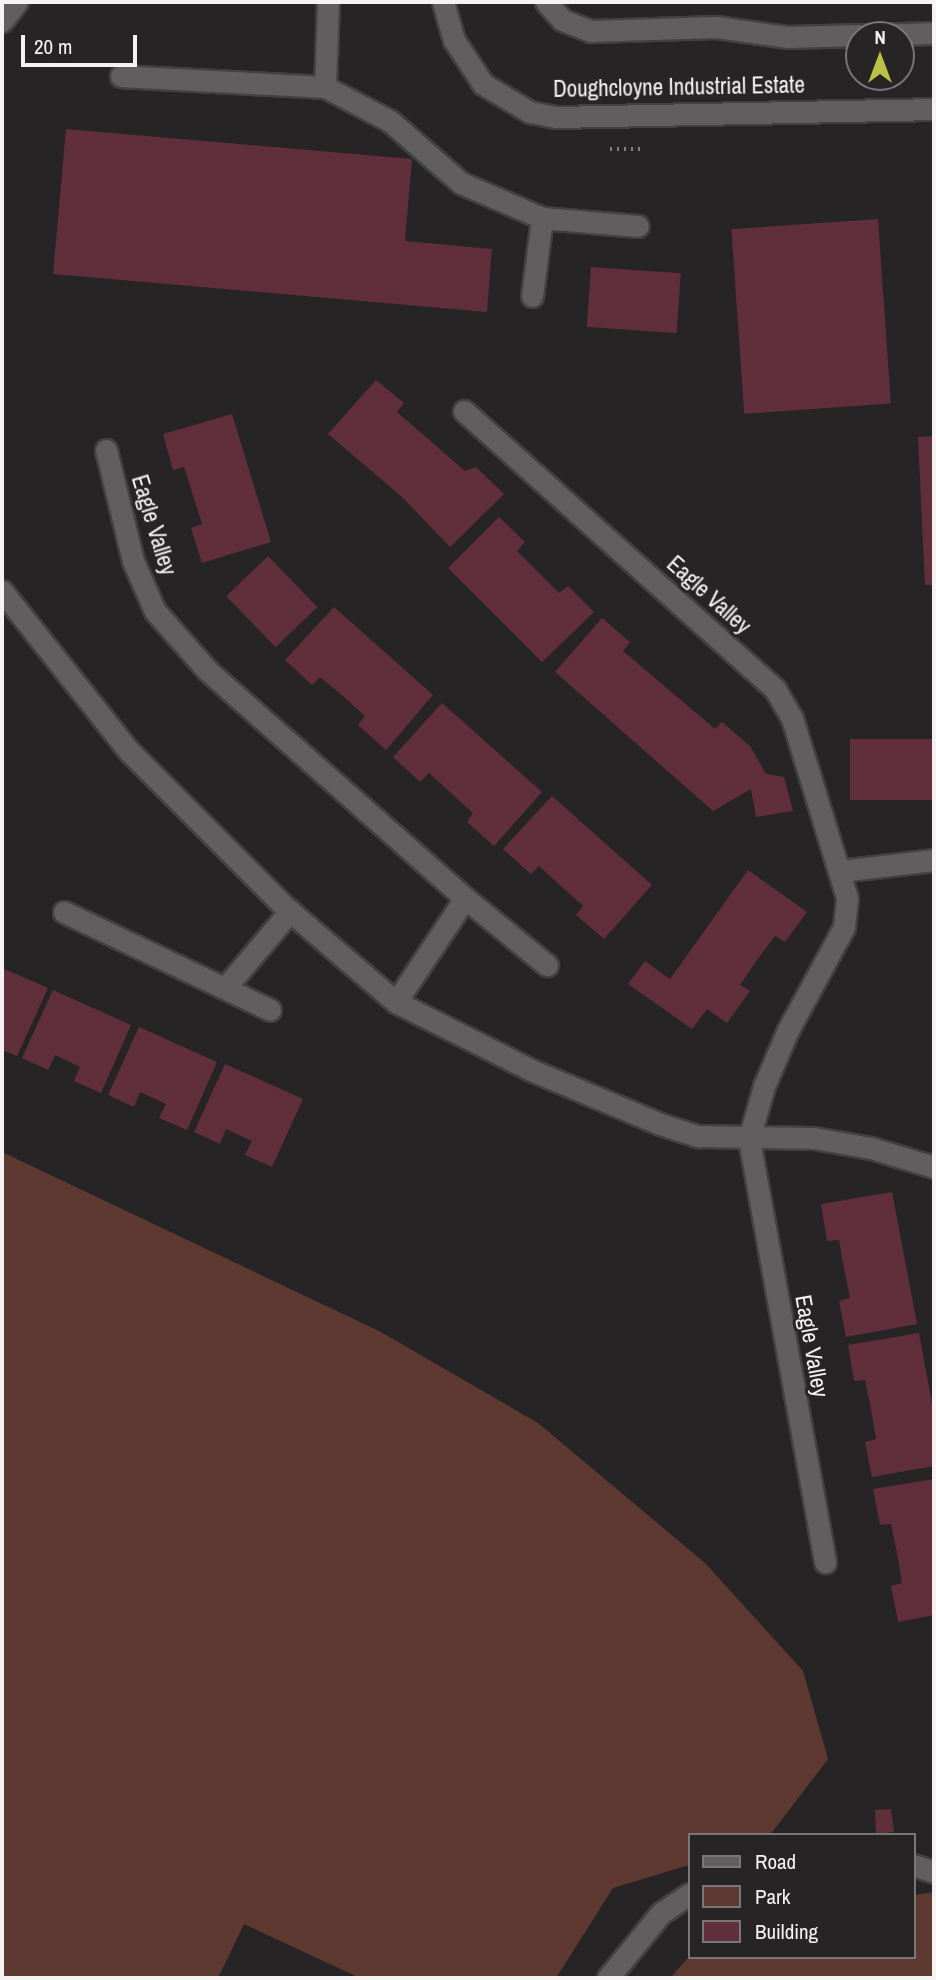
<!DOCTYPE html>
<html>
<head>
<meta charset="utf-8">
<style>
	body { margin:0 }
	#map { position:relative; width:936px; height:1980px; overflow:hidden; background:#272426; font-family:"Archivo Narrow",sans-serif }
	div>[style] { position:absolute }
	.green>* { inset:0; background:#5e3931 }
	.building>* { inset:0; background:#602f3b; transform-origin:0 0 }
	.path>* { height:4.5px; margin-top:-2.25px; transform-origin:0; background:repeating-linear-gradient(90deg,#817f80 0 2px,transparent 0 7px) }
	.roads { filter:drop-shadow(2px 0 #424041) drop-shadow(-2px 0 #424041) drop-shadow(0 2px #424041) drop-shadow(0 -2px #424041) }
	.lane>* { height:21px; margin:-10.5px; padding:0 10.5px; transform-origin:10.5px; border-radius:10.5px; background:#615e60 }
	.street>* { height:21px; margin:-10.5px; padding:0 10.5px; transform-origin:10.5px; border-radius:10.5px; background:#615e60 }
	span { translate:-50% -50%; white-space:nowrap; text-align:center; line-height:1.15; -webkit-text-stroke:6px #272426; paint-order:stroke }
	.street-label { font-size:23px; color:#f4f2f3 }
	.frame { position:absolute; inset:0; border:4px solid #f4f2f3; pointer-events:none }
	.legend { position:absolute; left:688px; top:1833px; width:228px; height:126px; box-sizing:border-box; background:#272426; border:2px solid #797678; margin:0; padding:9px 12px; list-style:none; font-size:21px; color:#f4f2f3 }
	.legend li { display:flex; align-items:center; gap:14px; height:35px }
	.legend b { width:35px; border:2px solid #797678 }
	.north { position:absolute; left:845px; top:21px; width:70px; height:70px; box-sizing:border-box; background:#272426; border:2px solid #797678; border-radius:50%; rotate:0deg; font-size:19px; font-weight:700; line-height:28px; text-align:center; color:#f4f2f3 }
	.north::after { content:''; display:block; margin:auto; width:24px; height:32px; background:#bac046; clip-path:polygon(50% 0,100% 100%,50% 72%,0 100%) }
	.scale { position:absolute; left:21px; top:35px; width:116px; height:32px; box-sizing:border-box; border:4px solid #f4f2f3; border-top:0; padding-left:9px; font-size:21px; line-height:24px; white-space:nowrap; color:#f4f2f3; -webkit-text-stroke:5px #272426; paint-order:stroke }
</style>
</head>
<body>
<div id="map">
	<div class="green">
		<div style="clip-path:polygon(2px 1152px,379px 1331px,538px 1423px,705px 1563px,803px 1671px,828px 1759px,770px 1835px,689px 1835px,689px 1865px,613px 1888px,556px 1978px,360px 1978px,244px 1924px,218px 1978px,2px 1978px)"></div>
		<div style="clip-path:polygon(934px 1892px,934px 1978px,670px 1978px,689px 1957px,913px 1957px,913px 1895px)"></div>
	</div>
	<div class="building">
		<div style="clip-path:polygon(66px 129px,412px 159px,405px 241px,492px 249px,487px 312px,53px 274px)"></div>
		<div style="left:878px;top:219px;width:185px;height:147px;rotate:86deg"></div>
		<div style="left:591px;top:267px;width:90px;height:60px;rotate:4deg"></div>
		<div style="clip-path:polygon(376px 380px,404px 403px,397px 412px,465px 471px,476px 467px,504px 494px,450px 547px,402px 497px,328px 434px)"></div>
		<div style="clip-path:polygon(232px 414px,271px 542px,202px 563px,191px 528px,202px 524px,193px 495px,184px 467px,173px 470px,163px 434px)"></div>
		<div style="clip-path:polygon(934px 436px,934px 585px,925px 585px,918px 437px)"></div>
		<div style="clip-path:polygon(499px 517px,525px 542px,517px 551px,559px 593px,568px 586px,594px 612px,542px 662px,448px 568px)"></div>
		<div style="left:268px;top:556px;width:71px;height:58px;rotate:46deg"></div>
		<div style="clip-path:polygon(334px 607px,433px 695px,386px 750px,358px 725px,365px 716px,343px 696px,320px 677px,312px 685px,285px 660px)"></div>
		<div style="clip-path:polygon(602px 618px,630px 642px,623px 651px,715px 729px,722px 722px,750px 746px,766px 774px,784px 777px,793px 811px,756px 817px,751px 789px,713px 811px,555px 672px)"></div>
		<div style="clip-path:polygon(442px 703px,542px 792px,494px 846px,467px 822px,473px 813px,429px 773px,420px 782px,393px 757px)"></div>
		<div style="left:934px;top:739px;width:61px;height:84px;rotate:90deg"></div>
		<div style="clip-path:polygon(552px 796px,652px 885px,604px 939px,576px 915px,583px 906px,539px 866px,531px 874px,503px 849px)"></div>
		<div style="clip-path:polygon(748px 870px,807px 912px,785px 942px,775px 936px,757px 960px,740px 985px,750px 991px,727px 1023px,707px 1009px,692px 1029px,628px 984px,645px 961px,670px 979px)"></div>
		<div style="clip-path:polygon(2px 968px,48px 988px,17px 1056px,2px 1050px)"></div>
		<div style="clip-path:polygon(53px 990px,131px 1025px,101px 1093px,74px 1081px,80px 1067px,55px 1055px,48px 1070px,22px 1058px)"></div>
		<div style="clip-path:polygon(139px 1027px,217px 1062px,187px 1130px,159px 1118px,166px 1104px,140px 1092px,134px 1107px,108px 1095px)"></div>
		<div style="clip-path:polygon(225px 1064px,303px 1099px,272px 1167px,245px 1155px,252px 1141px,226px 1129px,220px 1144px,194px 1132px)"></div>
		<div style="clip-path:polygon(892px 1192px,917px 1324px,846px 1337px,839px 1301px,850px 1298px,844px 1269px,839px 1240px,827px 1241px,821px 1204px)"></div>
		<div style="clip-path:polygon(919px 1333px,934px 1415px,934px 1466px,872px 1477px,865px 1442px,876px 1439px,871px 1409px,865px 1380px,854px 1381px,848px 1345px)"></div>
		<div style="clip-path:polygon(934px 1479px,934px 1615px,898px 1622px,891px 1586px,902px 1583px,897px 1553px,891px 1524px,880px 1525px,873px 1489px)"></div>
		<div style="clip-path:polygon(891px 1809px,894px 1832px,876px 1834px,875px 1810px)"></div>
	</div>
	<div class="path">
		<div style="left:610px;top:149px;width:30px"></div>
	</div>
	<div class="roads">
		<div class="lane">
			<div style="left:546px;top:2px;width:24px;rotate:48deg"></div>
			<div style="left:562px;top:20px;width:31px;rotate:21deg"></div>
			<div style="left:591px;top:31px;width:125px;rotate:-1.8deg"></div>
			<div style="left:716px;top:27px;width:73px;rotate:7.9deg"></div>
			<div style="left:788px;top:37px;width:71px;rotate:-1.6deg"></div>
			<div style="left:2px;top:21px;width:24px;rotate:-52deg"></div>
			<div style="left:867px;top:35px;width:67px;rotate:-1.7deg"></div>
			<div style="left:121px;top:76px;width:204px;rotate:3.1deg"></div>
			<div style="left:325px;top:87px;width:85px;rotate:-88deg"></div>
			<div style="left:325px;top:87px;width:73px;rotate:27.6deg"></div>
			<div style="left:390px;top:121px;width:94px;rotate:41.1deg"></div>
			<div style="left:461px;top:183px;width:88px;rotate:23.4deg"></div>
			<div style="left:532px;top:296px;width:79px;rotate:-82.7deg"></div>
			<div style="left:542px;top:218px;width:96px;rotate:4.8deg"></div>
			<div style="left:913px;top:1865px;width:22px;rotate:18deg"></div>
			<div style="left:608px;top:1978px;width:84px;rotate:-50.8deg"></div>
			<div style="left:661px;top:1913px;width:34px;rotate:-34deg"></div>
		</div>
		<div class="street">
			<div style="left:443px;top:2px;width:40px;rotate:74deg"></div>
			<div style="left:454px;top:40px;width:53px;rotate:56.6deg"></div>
			<div style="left:483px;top:84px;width:55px;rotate:30.8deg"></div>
			<div style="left:530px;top:112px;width:26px;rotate:11deg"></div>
			<div style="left:556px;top:117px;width:378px;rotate:-1.2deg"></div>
			<div style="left:464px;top:411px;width:417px;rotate:41.8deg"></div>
			<div style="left:775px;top:689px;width:34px;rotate:60deg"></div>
			<div style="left:792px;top:718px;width:188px;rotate:73deg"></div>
			<div style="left:847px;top:898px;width:29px;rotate:96deg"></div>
			<div style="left:844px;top:927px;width:117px;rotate:118.5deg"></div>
			<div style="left:788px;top:1030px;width:61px;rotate:113.2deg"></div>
			<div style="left:764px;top:1086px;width:55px;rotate:105.8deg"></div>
			<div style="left:749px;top:1139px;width:430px;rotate:79.8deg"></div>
			<div style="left:106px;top:450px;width:114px;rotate:76.3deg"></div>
			<div style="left:133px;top:561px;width:55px;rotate:66.3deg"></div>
			<div style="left:155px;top:611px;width:79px;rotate:48.6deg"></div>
			<div style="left:207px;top:670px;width:344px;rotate:41.5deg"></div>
			<div style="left:465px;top:898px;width:106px;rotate:39.3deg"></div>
			<div style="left:2px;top:591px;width:204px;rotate:51.6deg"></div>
			<div style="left:129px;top:751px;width:221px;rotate:45deg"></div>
			<div style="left:285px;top:907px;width:146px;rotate:40.6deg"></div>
			<div style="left:396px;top:1002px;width:151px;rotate:26.7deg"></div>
			<div style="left:531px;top:1070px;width:140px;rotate:22.7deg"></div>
			<div style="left:660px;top:1124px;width:40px;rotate:18deg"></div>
			<div style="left:698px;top:1136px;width:116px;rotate:1deg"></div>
			<div style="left:814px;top:1138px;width:58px;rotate:10deg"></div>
			<div style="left:871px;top:1148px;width:66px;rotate:16.8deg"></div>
			<div style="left:839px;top:871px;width:96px;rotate:-6.6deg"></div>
			<div style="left:64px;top:912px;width:228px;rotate:25.4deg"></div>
			<div style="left:225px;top:988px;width:101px;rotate:-49.8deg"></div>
			<div style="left:396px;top:1002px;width:125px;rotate:-56.4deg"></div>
		</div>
	</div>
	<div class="street-label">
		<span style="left:679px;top:87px;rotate:-1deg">Doughcloyne Industrial Estate</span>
		<span style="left:154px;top:525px;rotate:73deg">Eagle Valley</span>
		<span style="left:709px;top:595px;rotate:42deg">Eagle Valley</span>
		<span style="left:812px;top:1346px;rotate:80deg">Eagle Valley</span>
	</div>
	<div class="frame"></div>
	<ul class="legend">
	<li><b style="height:9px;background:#615e60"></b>Road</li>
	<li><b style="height:19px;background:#5e3931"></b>Park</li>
	<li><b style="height:19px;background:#602f3b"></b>Building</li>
	</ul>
	<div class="north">N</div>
	<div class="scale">20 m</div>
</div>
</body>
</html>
